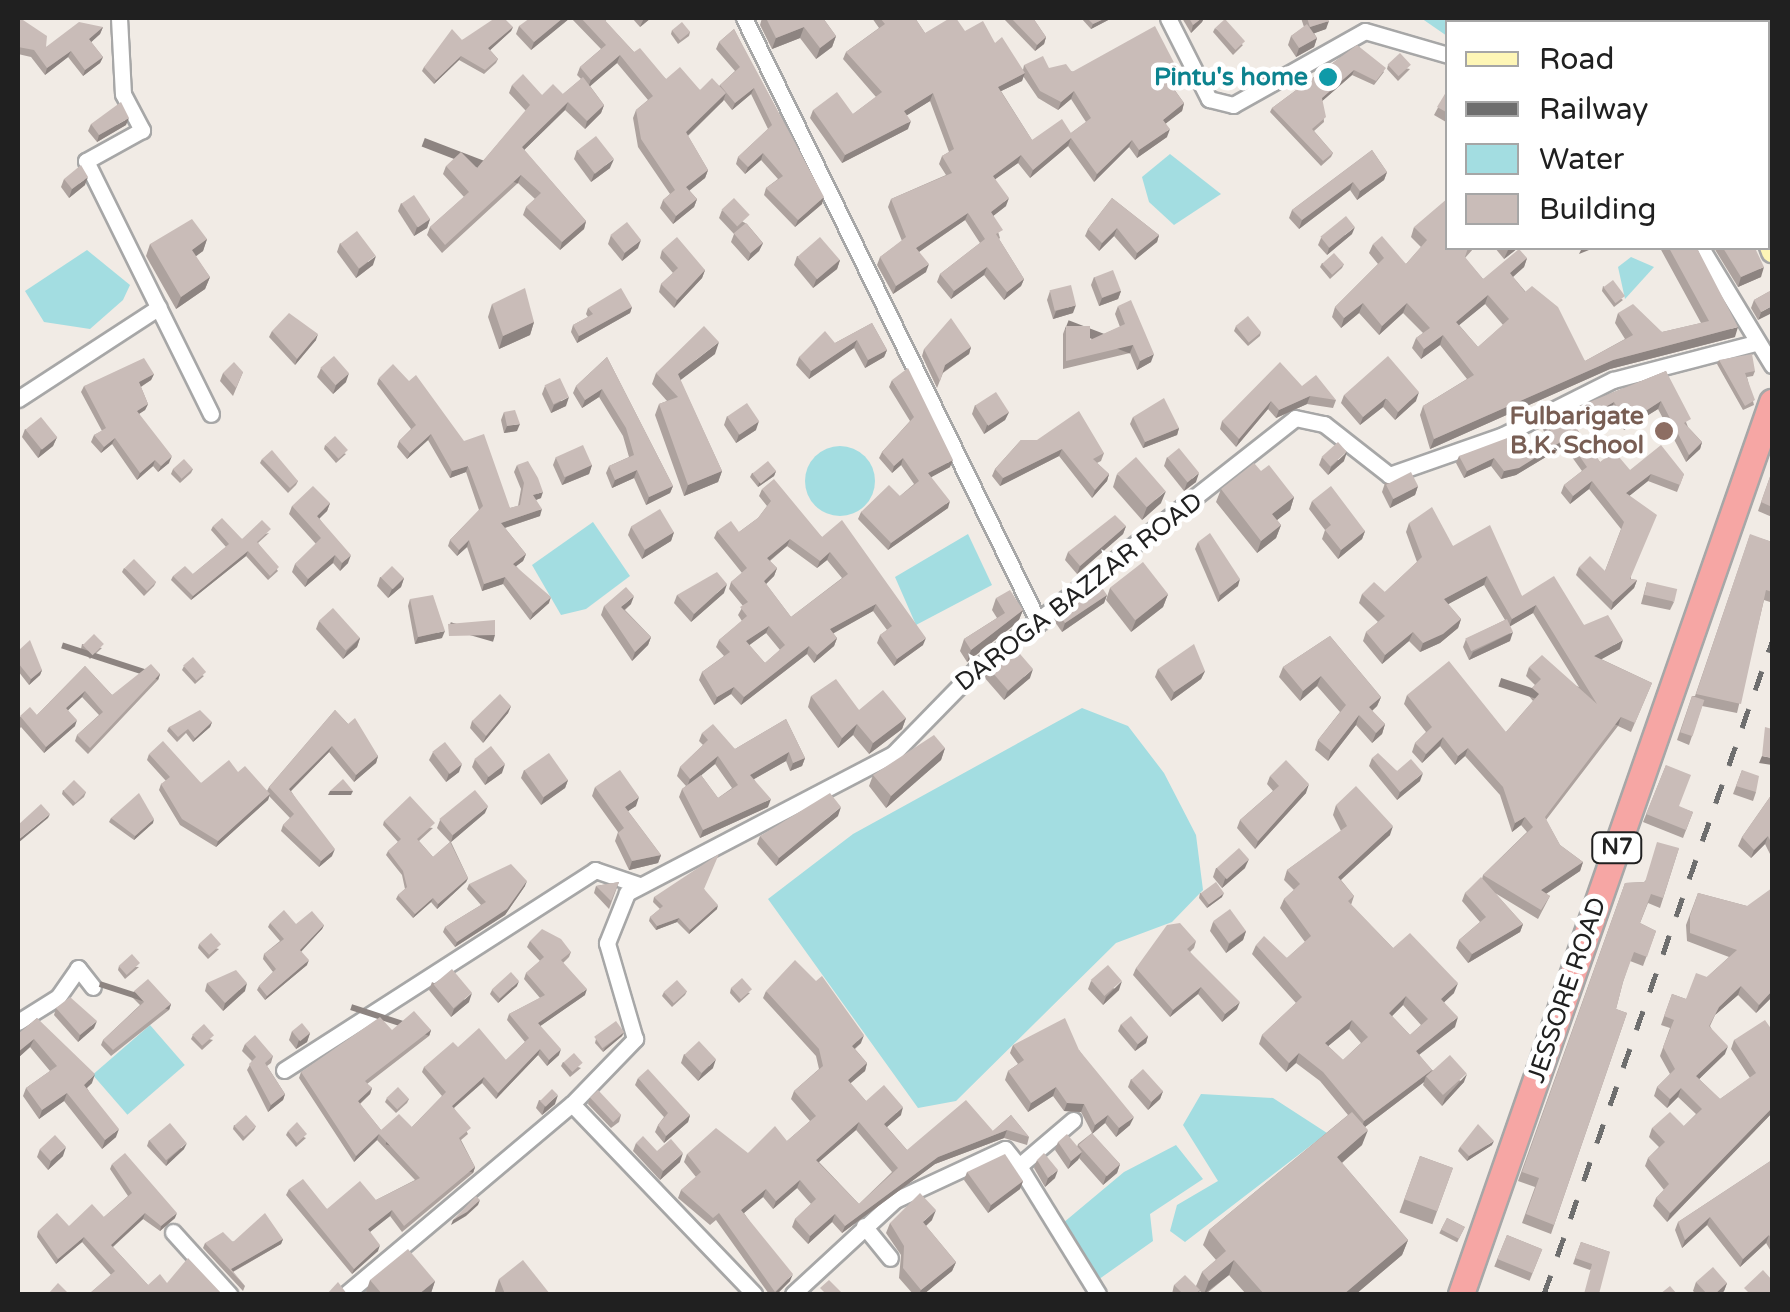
<!DOCTYPE html>
<html>
<head>
<meta charset="utf-8">
<style>
	body { margin:0 }
	#map { position:relative; width:1790px; height:1312px; overflow:hidden; background:#f1ebe5; font-family:"Varela Round",sans-serif }
	div>[style] { position:absolute }
	.water>* { inset:0; background:#a3dde1; transform-origin:0 0 }
	.round { border-radius:50% }
	.roads { filter:drop-shadow(2px 0 #a7a7a7) drop-shadow(-2px 0 #a7a7a7) drop-shadow(0 2px #a7a7a7) drop-shadow(0 -2px #a7a7a7) }
	.minor>* { height:15px; margin:-7.5px; padding:0 7.5px; transform-origin:7.5px; border-radius:7.5px; background:#fff }
	.secondary>* { height:20px; margin:-10px; padding:0 10px; transform-origin:10px; border-radius:10px; background:#fef6b6 }
	.trunk>* { height:25px; margin:-12.5px; padding:0 12.5px; transform-origin:12.5px; border-radius:12.5px; background:#f6a6a4 }
	.rail>* { height:5px; margin-top:-2.5px; transform-origin:0; background:repeating-linear-gradient(90deg,#6e6e6e 0 20px,transparent 0 40px) }
	.wall>* { inset:0; background:#ada29e; transform-origin:0 0 }
	.shaded-wall>* { inset:0; background:#8d8481; transform-origin:0 0 }
	.building>* { inset:0; background:#c9bcb8; transform-origin:0 0 }
	.dots>* { width:28px; height:28px; translate:-50% -50%; box-sizing:border-box; border:5px solid #fff; border-radius:50% }
	span { translate:-50% -50%; white-space:nowrap; text-align:center; line-height:1.15; -webkit-text-stroke:10px #fff; paint-order:stroke }
	.shield-label span { padding:2px 8px; background:#fff; border:2px solid; border-radius:8px; -webkit-text-stroke-width:0 }
	.shield-label { font-size:22px; color:#202020; font-weight:700 }
	.culture-label { font-size:25px; color:#0d838f; font-weight:700 }
	.right { translate:-100% -50%; text-align:right }
	.education-label { font-size:25px; color:#785e54; font-weight:700 }
	.street-label { font-size:25px; color:#202020 }
	.frame { position:absolute; inset:0; border:20px solid #202020; pointer-events:none }
	.legend { position:absolute; left:1445px; top:20px; width:325px; height:230px; box-sizing:border-box; background:#fff; border:2px solid #a6a6a6; margin:0; padding:12px 18px; list-style:none; font-size:30px; color:#202020 }
	.legend li { display:flex; align-items:center; gap:20px; height:50px }
	.legend b { width:50px; border:2px solid #a6a6a6 }
</style>
</head>
<body>
<div id="map">
	<div class="water">
		<div style="clip-path:polygon(1421px 18px,1520px 18px,1448px 22px,1447px 36px)"></div>
		<div style="clip-path:polygon(1170px 154px,1221px 194px,1174px 225px,1149px 202px,1142px 177px)"></div>
		<div style="clip-path:polygon(87px 250px,130px 285px,123px 300px,90px 329px,44px 322px,25px 291px)"></div>
		<div style="clip-path:polygon(1631px 257px,1654px 267px,1625px 299px,1618px 267px)"></div>
		<div class="round" style="left:805px;top:446px;width:70px;height:70px"></div>
		<div style="clip-path:polygon(593px 522px,630px 576px,586px 609px,561px 615px,532px 565px)"></div>
		<div style="clip-path:polygon(968px 534px,992px 585px,916px 625px,895px 577px)"></div>
		<div style="clip-path:polygon(1082px 708px,1128px 726px,1164px 773px,1196px 835px,1203px 890px,1172px 922px,1116px 943px,956px 1101px,918px 1108px,768px 899px,853px 834px)"></div>
		<div style="left:150px;top:1025px;width:53px;height:76px;rotate:49deg"></div>
		<div style="clip-path:polygon(1201px 1094px,1273px 1098px,1327px 1133px,1185px 1242px,1170px 1231px,1177px 1205px,1218px 1181px,1183px 1125px)"></div>
		<div style="clip-path:polygon(1176px 1145px,1203px 1179px,1150px 1214px,1153px 1241px,1095px 1282px,1057px 1228px,1124px 1172px)"></div>
	</div>
	<div class="roads">
		<div class="minor">
			<div style="left:119px;top:18px;width:76px;rotate:87deg"></div>
			<div style="left:123px;top:94px;width:41px;rotate:62.2deg"></div>
			<div style="left:142px;top:130px;width:64px;rotate:151deg"></div>
			<div style="left:86px;top:161px;width:282px;rotate:63.7deg"></div>
			<div style="left:744px;top:18px;width:673px;rotate:64.01deg"></div>
			<div style="left:1168px;top:18px;width:91px;rotate:63.2deg"></div>
			<div style="left:1209px;top:99px;width:25px;rotate:14deg"></div>
			<div style="left:1233px;top:105px;width:151px;rotate:-29.3deg"></div>
			<div style="left:1365px;top:31px;width:86px;rotate:16.1deg"></div>
			<div style="left:1701px;top:248px;width:137px;rotate:58.7deg"></div>
			<div style="left:18px;top:399px;width:168px;rotate:-33.1deg"></div>
			<div style="left:18px;top:1022px;width:47px;rotate:-32deg"></div>
			<div style="left:58px;top:997px;width:35px;rotate:-55deg"></div>
			<div style="left:78px;top:968px;width:24px;rotate:52deg"></div>
			<div style="left:284px;top:1070px;width:370px;rotate:-32.7deg"></div>
			<div style="left:595px;top:870px;width:46px;rotate:18.8deg"></div>
			<div style="left:572px;top:1104px;width:263px;rotate:46.2deg"></div>
			<div style="left:1019px;top:1166px;width:150px;rotate:58.3deg"></div>
			<div style="left:864px;top:1226px;width:41px;rotate:50.9deg"></div>
			<div style="left:173px;top:1232px;width:84px;rotate:47.9deg"></div>
			<div style="left:346px;top:1294px;width:295px;rotate:-40.1deg"></div>
			<div style="left:572px;top:1104px;width:91px;rotate:-45.9deg"></div>
			<div style="left:635px;top:1039px;width:100px;rotate:-106.3deg"></div>
			<div style="left:607px;top:943px;width:54px;rotate:-68.2deg"></div>
			<div style="left:627px;top:893px;width:300px;rotate:-27.6deg"></div>
			<div style="left:893px;top:754px;width:117px;rotate:-45.7deg"></div>
			<div style="left:975px;top:670px;width:407px;rotate:-38.2deg"></div>
			<div style="left:1295px;top:418px;width:30px;rotate:12deg"></div>
			<div style="left:1324px;top:424px;width:83px;rotate:38.1deg"></div>
			<div style="left:1389px;top:475px;width:121px;rotate:-19.3deg"></div>
			<div style="left:1503px;top:435px;width:123px;rotate:-26.6deg"></div>
			<div style="left:1613px;top:380px;width:147px;rotate:-14.6deg"></div>
			<div style="left:793px;top:1294px;width:139px;rotate:-42.7deg"></div>
			<div style="left:895px;top:1200px;width:121px;rotate:-24.9deg"></div>
			<div style="left:1005px;top:1149px;width:22px;rotate:51deg"></div>
			<div style="left:1019px;top:1166px;width:71px;rotate:-40.4deg"></div>
		</div>
		<div class="secondary">
			<div style="left:1676px;top:18px;width:4px;rotate:63deg"></div>
			<div style="left:1768px;top:241px;width:12px;rotate:70deg"></div>
		</div>
		<div class="trunk">
			<div style="left:1461px;top:1294px;width:945px;rotate:-70.78deg"></div>
		</div>
	</div>
	<div class="rail">
		<div style="left:1544px;top:1294px;width:691px;rotate:-70.73deg"></div>
	</div>
	<div class="wall">
		<div style="clip-path:polygon(20px 18px,46px 47px,103px 27px,100px 34px,91px 42px,103px 57px,100px 63px,83px 76px,68px 57px,45px 75px,31px 57px,18px 54px,18px 24px)"></div>
		<div style="clip-path:polygon(570px 18px,531px 50px,516px 34px,519px 26px)"></div>
		<div style="clip-path:polygon(571px 18px,609px 18px,605px 21px,634px 52px,666px 79px,700px 90px,719px 86px,735px 71px,716px 49px,719px 42px,734px 29px,822px 204px,795px 227px,764px 195px,766px 188px,778px 179px,761px 160px,745px 174px,736px 164px,738px 157px,768px 129px,751px 94px,732px 110px,724px 100px,688px 136px,708px 170px,705px 178px,689px 190px,697px 199px,694px 207px,673px 224px,660px 208px,663px 200px,670px 194px,638px 147px,633px 118px,636px 110px,648px 100px,617px 63px,590px 86px,604px 105px,601px 113px,585px 129px,565px 110px,524px 150px,586px 221px,584px 229px,560px 250px,523px 215px,526px 207px,535px 199px,518px 183px,442px 253px,427px 235px,430px 227px,464px 197px,443px 174px,446px 166px,477px 168px,526px 111px,509px 93px,512px 85px,542px 95px,563px 94px,581px 79px,577px 75px,580px 67px,601px 49px)"></div>
		<div style="clip-path:polygon(632px 18px,651px 18px,640px 27px)"></div>
		<div style="clip-path:polygon(762px 18px,823px 18px,836px 36px,832px 47px,816px 59px,800px 38px,772px 49px,760px 25px)"></div>
		<div style="clip-path:polygon(evenodd,872px 18px,915px 18px,925px 33px,965px 31px,995px 43px,1023px 70px,1024px 65px,1180px 86px,1174px 89px,1184px 103px,1182px 111px,1166px 123px,1167px 137px,1137px 158px,1129px 147px,1094px 182px,1068px 146px,1030px 178px,1018px 163px,995px 179px,1006px 206px,993px 216px,1000px 238px,999px 239px,1024px 279px,1021px 286px,1004px 300px,984px 275px,951px 299px,937px 282px,940px 274px,980px 243px,965px 220px,919px 252px,926px 272px,893px 294px,877px 265px,880px 257px,902px 241px,888px 207px,891px 199px,946px 175px,939px 164px,942px 156px,949px 152px,930px 101px,907px 115px,908px 129px,842px 163px,810px 118px,813px 110px,853px 114px,876px 97px,843px 59px,846px 52px,879px 28px,872px 18px,1023px 76px,1038px 98px,1058px 110px,1071px 99px,1086px 122px,1071px 133px,1032px 140px,1001px 91px,1022px 81px,1023px 76px)"></div>
		<div style="clip-path:polygon(1006px 18px,1033px 18px,1046px 37px,1044px 44px,1035px 51px,1005px 20px)"></div>
		<div style="clip-path:polygon(1081px 18px,1112px 18px,1091px 29px)"></div>
		<div style="clip-path:polygon(1182px 18px,1204px 18px,1202px 22px,1191px 33px)"></div>
		<div style="clip-path:polygon(1301px 18px,1328px 18px,1326px 29px,1314px 33px,1317px 38px,1314px 47px,1296px 57px,1288px 45px,1291px 36px,1304px 27px)"></div>
		<div style="clip-path:polygon(1527px 18px,1654px 18px,1648px 22px,1580px 22px,1577px 19px,1571px 22px,1527px 22px)"></div>
		<div style="clip-path:polygon(513px 27px,511px 31px,490px 50px,498px 59px,496px 63px,484px 74px,459px 60px,434px 84px,422px 71px,424px 67px,462px 40px)"></div>
		<div style="clip-path:polygon(1215px 28px,1243px 45px,1233px 55px,1213px 32px)"></div>
		<div style="clip-path:polygon(1772px 29px,1772px 70px,1768px 64px,1768px 33px)"></div>
		<div style="clip-path:polygon(672px 30px,690px 32px,689px 36px,678px 44px,671px 34px)"></div>
		<div style="clip-path:polygon(1357px 45px,1384px 72px,1374px 85px,1352px 75px,1322px 101px,1324px 122px,1314px 131px,1333px 153px,1331px 157px,1321px 166px,1270px 112px,1272px 108px)"></div>
		<div style="clip-path:polygon(1388px 65px,1410px 69px,1398px 81px,1387px 69px)"></div>
		<div style="left:1772px;top:81px;width:115px;height:5px;rotate:90deg"></div>
		<div style="clip-path:polygon(1448px 89px,1448px 120px,1446px 122px,1434px 115px)"></div>
		<div style="clip-path:polygon(91px 124px,126px 125px,97px 142px,88px 131px)"></div>
		<div style="clip-path:polygon(577px 150px,610px 168px,591px 182px,574px 159px)"></div>
		<div style="clip-path:polygon(1372px 150px,1387px 172px,1384px 180px,1357px 200px,1350px 190px,1299px 229px,1289px 218px,1292px 210px)"></div>
		<div style="clip-path:polygon(64px 179px,85px 185px,69px 198px,61px 187px)"></div>
		<div style="clip-path:polygon(1112px 198px,1159px 235px,1157px 242px,1135px 260px,1114px 236px,1099px 251px,1085px 236px,1088px 229px)"></div>
		<div style="clip-path:polygon(401px 203px,430px 219px,427px 228px,414px 236px,398px 211px)"></div>
		<div style="clip-path:polygon(722px 210px,747px 224px,763px 243px,759px 251px,748px 261px,731px 242px,734px 234px,719px 218px)"></div>
		<div style="clip-path:polygon(evenodd,1414px 227px,1448px 248px,1474px 248px,1465px 258px,1483px 279px,1527px 258px,1524px 267px,1513px 277px,1585px 361px,1625px 339px,1615px 323px,1618px 313px,1662px 332px,1701px 323px,1660px 248px,1697px 248px,1735px 337px,1610px 369px,1430px 449px,1420px 415px,1423px 406px,1467px 379px,1440px 345px,1421px 359px,1412px 348px,1416px 338px,1423px 333px,1403px 313px,1379px 335px,1359px 313px,1341px 328px,1332px 317px,1335px 307px,1378px 264px,1369px 253px,1373px 244px,1406px 264px,1421px 247px,1411px 237px,1414px 227px,1485px 304px,1503px 325px,1478px 347px,1459px 325px,1485px 304px)"></div>
		<div style="clip-path:polygon(1352px 234px,1327px 255px,1318px 245px,1321px 238px)"></div>
		<div style="clip-path:polygon(611px 235px,638px 248px,622px 261px,608px 244px)"></div>
		<div style="clip-path:polygon(207px 239px,203px 251px,195px 256px,210px 277px,205px 289px,176px 309px,146px 256px,150px 244px)"></div>
		<div style="clip-path:polygon(340px 243px,373px 265px,356px 278px,337px 252px)"></div>
		<div style="clip-path:polygon(1495px 248px,1518px 248px,1504px 259px)"></div>
		<div style="clip-path:polygon(1714px 248px,1755px 248px,1761px 277px,1738px 287px)"></div>
		<div style="clip-path:polygon(662px 250px,705px 270px,702px 278px,674px 308px,659px 292px,661px 284px,673px 273px,660px 258px)"></div>
		<div style="clip-path:polygon(797px 256px,840px 260px,837px 269px,813px 288px,794px 265px)"></div>
		<div style="clip-path:polygon(1322px 263px,1344px 264px,1342px 268px,1330px 279px,1320px 267px)"></div>
		<div style="clip-path:polygon(1094px 277px,1121px 291px,1118px 299px,1099px 306px,1091px 285px)"></div>
		<div style="clip-path:polygon(1603px 286px,1623px 300px,1614px 307px,1602px 291px)"></div>
		<div style="clip-path:polygon(1050px 291px,1073px 313px,1053px 319px,1047px 300px)"></div>
		<div style="clip-path:polygon(1770px 291px,1758px 320px,1751px 308px,1754px 300px)"></div>
		<div style="clip-path:polygon(492px 304px,534px 322px,530px 335px,499px 349px,488px 317px)"></div>
		<div style="clip-path:polygon(1118px 306px,1151px 362px,1137px 370px,1130px 353px,1063px 369px,1063px 334px,1066px 326px,1090px 340px,1120px 327px,1115px 314px)"></div>
		<div style="clip-path:polygon(632px 307px,630px 313px,577px 343px,571px 332px,573px 325px,588px 317px,586px 314px,588px 308px)"></div>
		<div style="clip-path:polygon(872px 323px,887px 350px,884px 357px,865px 368px,854px 348px,809px 379px,796px 365px,799px 357px,835px 343px)"></div>
		<div style="clip-path:polygon(1236px 326px,1261px 332px,1260px 336px,1248px 346px,1234px 331px)"></div>
		<div style="clip-path:polygon(272px 331px,316px 340px,295px 365px,269px 337px)"></div>
		<div style="clip-path:polygon(971px 347px,969px 354px,943px 373px,937px 388px,922px 356px,924px 349px)"></div>
		<div style="clip-path:polygon(715px 354px,680px 380px,722px 471px,718px 482px,684px 496px,655px 415px,659px 404px,667px 401px,652px 384px,656px 373px)"></div>
		<div style="clip-path:polygon(607px 357px,673px 486px,670px 493px,646px 505px,634px 478px,612px 488px,606px 473px,609px 466px,629px 457px,623px 436px,599px 397px,582px 408px,573px 393px,576px 386px)"></div>
		<div style="clip-path:polygon(1719px 360px,1755px 371px,1753px 376px,1747px 377px,1754px 405px,1743px 410px,1717px 364px)"></div>
		<div style="clip-path:polygon(321px 368px,346px 382px,333px 394px,317px 377px)"></div>
		<div style="clip-path:polygon(1666px 371px,1688px 427px,1702px 442px,1700px 449px,1686px 462px,1658px 409px,1624px 430px,1611px 410px,1577px 429px,1600px 462px,1630px 470px,1684px 474px,1677px 492px,1648px 481px,1629px 496px,1631px 579px,1637px 580px,1634px 588px,1611px 610px,1576px 575px,1579px 567px,1605px 571px,1621px 529px,1589px 489px,1570px 504px,1561px 493px,1564px 485px,1582px 471px,1564px 446px,1516px 475px,1501px 479px,1491px 466px,1464px 478px,1456px 463px,1459px 456px,1530px 449px,1549px 440px,1542px 428px,1545px 420px)"></div>
		<div style="clip-path:polygon(243px 372px,233px 396px,220px 381px,223px 373px)"></div>
		<div style="clip-path:polygon(154px 374px,151px 380px,141px 387px,148px 404px,145px 410px,139px 414px,169px 463px,158px 472px,153px 466px,137px 480px,112px 444px,101px 453px,91px 442px,94px 435px,102px 431px,81px 392px,84px 386px)"></div>
		<div style="clip-path:polygon(379px 378px,510px 508px,518px 506px,521px 489px,514px 472px,517px 465px,541px 498px,536px 500px,540px 516px,505px 528px,526px 554px,523px 561px,516px 566px,549px 603px,530px 620px,503px 584px,482px 591px,467px 547px,457px 556px,448px 546px,450px 540px,479px 510px,466px 472px,450px 478px,428px 440px,407px 459px,397px 447px,399px 441px,411px 429px,377px 384px)"></div>
		<div style="clip-path:polygon(892px 380px,950px 467px,931px 477px,948px 508px,888px 550px,858px 519px,861px 512px,900px 496px,914px 484px,901px 465px,892px 473px,879px 458px,882px 452px,910px 421px,889px 387px)"></div>
		<div style="clip-path:polygon(545px 386px,566px 406px,551px 413px,542px 394px)"></div>
		<div style="clip-path:polygon(1302px 386px,1336px 400px,1333px 408px,1307px 404px,1276px 418px,1268px 409px,1236px 447px,1220px 429px,1222px 421px)"></div>
		<div style="clip-path:polygon(1344px 395px,1416px 401px,1395px 420px,1383px 407px,1360px 425px,1341px 403px)"></div>
		<div style="clip-path:polygon(975px 405px,1009px 412px,1005px 420px,984px 434px,972px 414px)"></div>
		<div style="clip-path:polygon(504px 412px,517px 431px,504px 433px,501px 420px)"></div>
		<div style="clip-path:polygon(727px 416px,756px 430px,736px 443px,724px 425px)"></div>
		<div style="clip-path:polygon(1133px 417px,1179px 428px,1177px 435px,1143px 448px,1130px 424px)"></div>
		<div style="clip-path:polygon(25px 429px,57px 437px,53px 446px,38px 458px,22px 437px)"></div>
		<div style="clip-path:polygon(1021px 440px,1104px 453px,1101px 461px,1097px 463px,1109px 474px,1107px 481px,1092px 498px,1059px 456px,1000px 486px,992px 476px,995px 469px)"></div>
		<div style="clip-path:polygon(325px 445px,346px 454px,336px 463px,324px 449px)"></div>
		<div style="clip-path:polygon(556px 457px,592px 465px,589px 474px,562px 485px,553px 465px)"></div>
		<div style="clip-path:polygon(1167px 457px,1196px 482px,1184px 491px,1164px 466px)"></div>
		<div style="clip-path:polygon(1322px 457px,1344px 461px,1328px 475px,1319px 465px)"></div>
		<div style="clip-path:polygon(262px 459px,298px 481px,296px 485px,288px 493px,260px 463px)"></div>
		<div style="clip-path:polygon(173px 469px,193px 469px,191px 473px,180px 483px,171px 474px)"></div>
		<div style="clip-path:polygon(776px 471px,774px 476px,758px 487px,750px 477px,752px 473px)"></div>
		<div style="clip-path:polygon(1261px 471px,1294px 497px,1290px 510px,1277px 520px,1281px 525px,1276px 538px,1257px 553px,1216px 502px,1221px 489px)"></div>
		<div style="clip-path:polygon(1772px 471px,1772px 517px,1758px 511px)"></div>
		<div style="clip-path:polygon(1117px 474px,1161px 503px,1142px 520px,1113px 487px)"></div>
		<div style="clip-path:polygon(1385px 483px,1418px 486px,1415px 495px,1390px 508px,1382px 492px)"></div>
		<div style="clip-path:polygon(evenodd,762px 489px,822px 537px,923px 645px,894px 666px,877px 643px,880px 635px,887px 630px,873px 611px,833px 633px,837px 638px,834px 646px,814px 663px,807px 654px,741px 705px,731px 694px,714px 705px,699px 680px,702px 672px,724px 656px,716px 647px,719px 640px,742px 621px,738px 615px,743px 606px,729px 589px,731px 582px,742px 573px,714px 538px,717px 531px,739px 532px,758px 518px,767px 506px,759px 496px,762px 489px,787px 546px,817px 568px,827px 560px,842px 578px,791px 617px,766px 584px,774px 576px,777px 568px,770px 561px,787px 546px,762px 489px,766px 633px,780px 650px,765px 663px,749px 645px,766px 633px)"></div>
		<div style="clip-path:polygon(1312px 501px,1365px 531px,1362px 539px,1338px 559px,1322px 539px,1325px 530px,1309px 509px)"></div>
		<div style="clip-path:polygon(330px 503px,327px 511px,319px 518px,348px 563px,340px 571px,333px 563px,305px 587px,292px 572px,295px 564px,316px 544px,289px 514px,292px 506px)"></div>
		<div style="clip-path:polygon(1409px 523px,1453px 546px,1522px 596px,1584px 625px,1620px 649px,1601px 659px,1652px 683px,1631px 732px,1618px 726px,1546px 820px,1560px 845px,1583px 862px,1580px 871px,1546px 894px,1550px 896px,1538px 919px,1495px 893px,1523px 924px,1520px 932px,1468px 963px,1456px 948px,1459px 940px,1480px 922px,1462px 901px,1465px 893px,1482px 879px,1483px 875px,1527px 832px,1521px 825px,1512px 832px,1500px 795px,1465px 756px,1455px 765px,1440px 746px,1422px 763px,1412px 752px,1415px 743px,1426px 732px,1404px 704px,1407px 695px,1506px 732px,1533px 701px,1529px 696px,1532px 688px,1535px 685px,1526px 676px,1529px 667px,1579px 687px,1533px 613px,1510px 626px,1510px 641px,1469px 660px,1463px 647px,1466px 639px,1505px 620px,1484px 585px,1448px 604px,1461px 619px,1458px 628px,1440px 643px,1420px 652px,1409px 641px,1382px 664px,1363px 641px,1366px 632px,1378px 622px,1359px 603px,1362px 594px,1385px 592px,1417px 562px,1406px 532px)"></div>
		<div style="clip-path:polygon(213px 526px,242px 539px,269px 533px,258px 543px,278px 571px,268px 580px,246px 556px,191px 600px,171px 580px,173px 576px,193px 574px,226px 547px,211px 530px)"></div>
		<div style="clip-path:polygon(1126px 526px,1123px 534px,1077px 574px,1065px 560px,1068px 552px)"></div>
		<div style="clip-path:polygon(631px 527px,674px 532px,671px 541px,642px 559px,628px 535px)"></div>
		<div style="clip-path:polygon(1750px 535px,1772px 542px,1772px 596px,1770px 602px,1764px 600px,1737px 713px,1702px 706px,1689px 745px,1677px 740px,1692px 696px,1695px 696px)"></div>
		<div style="clip-path:polygon(1198px 542px,1238px 586px,1218px 602px,1195px 549px)"></div>
		<div style="clip-path:polygon(124px 568px,156px 582px,154px 586px,144px 596px,122px 572px)"></div>
		<div style="clip-path:polygon(380px 577px,404px 578px,401px 587px,388px 598px,377px 586px)"></div>
		<div style="clip-path:polygon(1647px 582px,1674px 602px,1670px 610px,1641px 604px)"></div>
		<div style="clip-path:polygon(1110px 588px,1168px 594px,1163px 607px,1131px 632px,1106px 600px)"></div>
		<div style="clip-path:polygon(724px 593px,691px 622px,674px 603px,677px 595px)"></div>
		<div style="clip-path:polygon(1107px 595px,1104px 603px,1062px 632px,1055px 622px,1058px 613px)"></div>
		<div style="clip-path:polygon(996px 598px,1023px 610px,1018px 622px,967px 662px,960px 651px,964px 639px,997px 618px,992px 610px)"></div>
		<div style="clip-path:polygon(410px 599px,442px 638px,415px 644px,408px 606px)"></div>
		<div style="clip-path:polygon(631px 604px,625px 610px,651px 637px,648px 645px,632px 661px,601px 615px,604px 606px)"></div>
		<div style="clip-path:polygon(319px 621px,360px 638px,357px 647px,343px 659px,316px 629px)"></div>
		<div style="clip-path:polygon(1330px 636px,1381px 697px,1377px 706px,1372px 711px,1385px 724px,1382px 734px,1372px 743px,1356px 725px,1328px 761px,1315px 750px,1318px 740px,1340px 712px,1317px 686px,1300px 701px,1279px 677px,1283px 667px)"></div>
		<div style="clip-path:polygon(82px 644px,102px 648px,90px 659px,81px 649px)"></div>
		<div style="clip-path:polygon(18px 651px,42px 670px,40px 675px,29px 685px,18px 671px)"></div>
		<div style="clip-path:polygon(85px 666px,112px 695px,160px 674px,158px 680px,88px 754px,75px 741px,77px 735px,99px 715px,82px 697px,68px 710px,75px 726px,44px 753px,21px 727px,18px 731px,18px 717px,37px 715px)"></div>
		<div style="clip-path:polygon(184px 666px,204px 676px,195px 684px,182px 670px)"></div>
		<div style="clip-path:polygon(988px 668px,1030px 678px,1004px 700px,984px 677px)"></div>
		<div style="clip-path:polygon(1158px 669px,1205px 671px,1201px 679px,1171px 701px,1155px 677px)"></div>
		<div style="clip-path:polygon(811px 696px,859px 710px,906px 718px,902px 729px,869px 754px,853px 735px,838px 748px,808px 707px)"></div>
		<div style="clip-path:polygon(511px 706px,508px 713px,483px 743px,470px 728px,472px 721px)"></div>
		<div style="clip-path:polygon(335px 710px,378px 756px,376px 763px,354px 782px,329px 752px,291px 791px,332px 856px,319px 867px,281px 831px,283px 825px,290px 818px,269px 796px,268px 800px,216px 847px,180px 825px,159px 790px,161px 784px,166px 781px,147px 760px,149px 754px,201px 783px,238px 772px,267px 791px,269px 787px)"></div>
		<div style="clip-path:polygon(evenodd,786px 719px,805px 758px,802px 766px,790px 771px,786px 761px,754px 779px,768px 807px,700px 838px,679px 797px,682px 789px,686px 786px,677px 776px,680px 767px,703px 745px,699px 741px,702px 733px,735px 749px,786px 719px,715px 764px,732px 788px,718px 798px,701px 775px,715px 764px)"></div>
		<div style="clip-path:polygon(212px 722px,210px 727px,193px 742px,186px 733px,177px 742px,167px 731px,169px 727px)"></div>
		<div style="clip-path:polygon(945px 748px,941px 760px,886px 808px,869px 786px,873px 775px)"></div>
		<div style="clip-path:polygon(433px 752px,459px 772px,446px 782px,429px 760px)"></div>
		<div style="clip-path:polygon(1372px 758px,1397px 771px,1420px 781px,1397px 800px,1369px 766px)"></div>
		<div style="clip-path:polygon(475px 759px,502px 773px,485px 785px,472px 767px)"></div>
		<div style="clip-path:polygon(1666px 765px,1679px 807px,1693px 812px,1683px 838px,1643px 822px)"></div>
		<div style="clip-path:polygon(524px 770px,568px 780px,565px 788px,541px 805px,521px 778px)"></div>
		<div style="clip-path:polygon(1742px 770px,1756px 792px,1753px 801px,1733px 794px)"></div>
		<div style="clip-path:polygon(1270px 776px,1306px 793px,1255px 849px,1237px 828px,1240px 820px,1273px 791px,1267px 784px)"></div>
		<div style="clip-path:polygon(595px 787px,636px 806px,628px 811px,661px 855px,658px 863px,629px 870px,615px 841px,618px 832px,592px 796px)"></div>
		<div style="clip-path:polygon(63px 790px,86px 792px,84px 797px,73px 806px,62px 794px)"></div>
		<div style="clip-path:polygon(1772px 794px,1772px 858px,1765px 844px,1751px 858px,1738px 846px,1742px 837px)"></div>
		<div style="clip-path:polygon(evenodd,1336px 805px,1390px 835px,1341px 880px,1354px 896px,1351px 905px,1393px 948px,1454px 993px,1444px 1002px,1455px 1027px,1419px 1055px,1432px 1070px,1464px 1082px,1442px 1106px,1423px 1085px,1424px 1082px,1365px 1127px,1362px 1145px,1342px 1163px,1408px 1240px,1402px 1255px,1356px 1294px,1246px 1294px,1229px 1275px,1206px 1294px,1203px 1294px,1200px 1291px,1198px 1294px,1172px 1294px,1174px 1285px,1196px 1286px,1202px 1272px,1216px 1260px,1203px 1245px,1209px 1230px,1348px 1115px,1320px 1081px,1296px 1063px,1286px 1072px,1259px 1044px,1262px 1035px,1296px 1003px,1252px 954px,1256px 945px,1287px 958px,1305px 942px,1280px 908px,1284px 899px,1294px 890px,1284px 880px,1287px 870px,1341px 831px,1333px 815px,1336px 805px,1403px 1005px,1421px 1025px,1410px 1035px,1392px 1016px,1403px 1005px,1336px 805px,1349px 1029px,1361px 1043px,1343px 1060px,1328px 1046px,1349px 1029px)"></div>
		<div style="clip-path:polygon(485px 813px,451px 842px,468px 878px,466px 882px,437px 909px,431px 902px,413px 918px,396px 899px,398px 895px,405px 889px,402px 875px,386px 855px,388px 851px,398px 842px,383px 825px,384px 821px,433px 828px,419px 841px,433px 857px,450px 842px,437px 828px,440px 820px)"></div>
		<div style="clip-path:polygon(838px 816px,776px 866px,757px 844px,760px 836px)"></div>
		<div style="clip-path:polygon(111px 818px,153px 823px,134px 840px,109px 822px)"></div>
		<div style="clip-path:polygon(1679px 848px,1660px 908px,1648px 903px,1640px 923px,1656px 931px,1643px 966px,1630px 961px,1623px 982px,1616px 1009px,1627px 1013px,1551px 1234px,1522px 1223px,1535px 1187px,1518px 1181px,1625px 883px,1644px 882px)"></div>
		<div style="clip-path:polygon(1216px 868px,1245px 868px,1222px 888px,1213px 877px)"></div>
		<div style="clip-path:polygon(619px 882px,609px 909px,594px 893px,596px 886px)"></div>
		<div style="clip-path:polygon(469px 884px,525px 886px,505px 915px,455px 947px,443px 932px,445px 927px,481px 905px,467px 889px)"></div>
		<div style="clip-path:polygon(704px 889px,717px 909px,689px 934px,677px 922px,656px 930px,649px 921px,650px 917px,660px 909px,653px 902px,654px 897px)"></div>
		<div style="clip-path:polygon(1200px 893px,1222px 897px,1207px 908px,1199px 898px)"></div>
		<div style="clip-path:polygon(1698px 893px,1747px 906px,1772px 997px,1756px 1013px,1738px 995px,1715px 1015px,1710px 1026px,1725px 1054px,1699px 1079px,1720px 1099px,1750px 1078px,1731px 1049px,1734px 1040px,1772px 1030px,1772px 1113px,1667px 1222px,1653px 1206px,1656px 1198px,1664px 1190px,1645px 1166px,1648px 1158px,1659px 1147px,1649px 1137px,1652px 1128px,1684px 1126px,1696px 1114px,1678px 1097px,1667px 1108px,1654px 1096px,1657px 1087px,1670px 1074px,1660px 1056px,1670px 1028px,1661px 1025px,1672px 994px,1686px 999px,1707px 977px,1729px 957px,1687px 941px,1686px 925px)"></div>
		<div style="clip-path:polygon(1213px 922px,1246px 931px,1243px 940px,1226px 953px,1210px 931px)"></div>
		<div style="clip-path:polygon(270px 923px,324px 925px,322px 929px,301px 951px,307px 965px,265px 1000px,257px 990px,259px 986px,273px 972px,263px 959px,264px 954px,280px 941px,268px 927px)"></div>
		<div style="clip-path:polygon(530px 941px,571px 952px,569px 957px,563px 963px,585px 995px,540px 1026px,559px 1055px,547px 1066px,538px 1055px,496px 1099px,482px 1083px,454px 1108px,468px 1134px,461px 1140px,475px 1167px,473px 1173px,402px 1232px,390px 1216px,370px 1232px,378px 1251px,352px 1274px,286px 1195px,289px 1189px,327px 1209px,376px 1200px,415px 1180px,377px 1140px,354px 1162px,299px 1078px,301px 1072px,392px 1030px,431px 1030px,429px 1036px,367px 1084px,372px 1088px,370px 1094px,360px 1104px,381px 1130px,412px 1127px,442px 1096px,422px 1072px,424px 1067px,458px 1047px,506px 1060px,525px 1042px,507px 1020px,509px 1014px,540px 998px,524px 979px,526px 973px,540px 961px,527px 947px)"></div>
		<div style="clip-path:polygon(1196px 941px,1194px 948px,1190px 952px,1237px 1009px,1222px 1022px,1198px 994px,1170px 1017px,1133px 975px,1136px 968px)"></div>
		<div style="clip-path:polygon(199px 944px,219px 949px,208px 959px,198px 948px)"></div>
		<div style="clip-path:polygon(119px 966px,139px 967px,125px 979px,118px 970px)"></div>
		<div style="clip-path:polygon(1091px 981px,1119px 990px,1103px 1005px,1088px 989px)"></div>
		<div style="clip-path:polygon(432px 982px,469px 1002px,451px 1017px,429px 990px)"></div>
		<div style="clip-path:polygon(207px 983px,245px 991px,223px 1011px,205px 991px)"></div>
		<div style="clip-path:polygon(517px 986px,498px 1003px,490px 994px,492px 990px)"></div>
		<div style="clip-path:polygon(731px 988px,750px 993px,739px 1003px,730px 993px)"></div>
		<div style="clip-path:polygon(134px 991px,171px 1004px,169px 1010px,111px 1056px,101px 1045px,103px 1040px,140px 1005px,132px 997px)"></div>
		<div style="clip-path:polygon(687px 991px,685px 995px,672px 1007px,662px 996px,664px 992px)"></div>
		<div style="clip-path:polygon(evenodd,766px 991px,861px 1043px,855px 1049px,867px 1063px,865px 1071px,850px 1083px,866px 1101px,901px 1115px,887px 1127px,907px 1150px,993px 1131px,1011px 1115px,1029px 1137px,1027px 1145px,1004px 1138px,935px 1164px,842px 1233px,832px 1222px,808px 1244px,792px 1227px,795px 1219px,811px 1204px,797px 1188px,773px 1209px,763px 1197px,744px 1213px,790px 1281px,777px 1294px,769px 1294px,716px 1220px,710px 1225px,678px 1198px,681px 1190px,696px 1177px,684px 1162px,687px 1154px,748px 1153px,787px 1141px,810px 1121px,791px 1099px,794px 1091px,819px 1069px,816px 1056px,763px 998px,766px 991px,856px 1130px,892px 1172px,859px 1204px,819px 1162px,856px 1130px)"></div>
		<div style="clip-path:polygon(56px 1008px,94px 1028px,78px 1042px,54px 1015px)"></div>
		<div style="clip-path:polygon(37px 1018px,92px 1083px,87px 1088px,116px 1137px,102px 1149px,64px 1101px,39px 1119px,23px 1096px,26px 1088px,50px 1071px,30px 1047px,18px 1058px,18px 1034px)"></div>
		<div style="clip-path:polygon(1121px 1024px,1148px 1036px,1146px 1043px,1135px 1051px,1118px 1031px)"></div>
		<div style="clip-path:polygon(292px 1031px,310px 1033px,307px 1042px,296px 1049px,289px 1040px)"></div>
		<div style="clip-path:polygon(624px 1032px,622px 1036px,603px 1052px,595px 1043px,596px 1039px)"></div>
		<div style="clip-path:polygon(193px 1035px,213px 1040px,202px 1050px,191px 1039px)"></div>
		<div style="clip-path:polygon(245px 1044px,273px 1056px,271px 1063px,267px 1066px,285px 1094px,283px 1100px,268px 1112px,247px 1070px,252px 1061px,242px 1051px)"></div>
		<div style="clip-path:polygon(1013px 1045px,1079px 1050px,1130px 1125px,1116px 1137px,1105px 1123px,1092px 1134px,1120px 1164px,1117px 1173px,1103px 1185px,1079px 1158px,1068px 1169px,1055px 1150px,1058px 1142px,1077px 1147px,1078px 1144px,1092px 1133px,1081px 1112px,1064px 1111px,1053px 1096px,1028px 1112px,1005px 1080px,1008px 1071px,1018px 1064px,1010px 1053px)"></div>
		<div style="clip-path:polygon(684px 1054px,713px 1068px,698px 1081px,681px 1063px)"></div>
		<div style="clip-path:polygon(563px 1062px,581px 1068px,570px 1077px,561px 1066px)"></div>
		<div style="clip-path:polygon(638px 1078px,690px 1115px,688px 1122px,664px 1143px,655px 1132px,658px 1125px,664px 1117px,635px 1085px)"></div>
		<div style="clip-path:polygon(1131px 1079px,1163px 1091px,1160px 1099px,1148px 1110px,1128px 1087px)"></div>
		<div style="clip-path:polygon(387px 1098px,409px 1099px,407px 1103px,396px 1113px,385px 1102px)"></div>
		<div style="clip-path:polygon(590px 1098px,621px 1115px,619px 1122px,611px 1128px,588px 1104px)"></div>
		<div style="clip-path:polygon(539px 1100px,555px 1104px,542px 1115px,536px 1108px)"></div>
		<div style="clip-path:polygon(234px 1125px,256px 1126px,254px 1130px,243px 1141px,233px 1129px)"></div>
		<div style="clip-path:polygon(288px 1131px,306px 1138px,296px 1147px,286px 1135px)"></div>
		<div style="clip-path:polygon(149px 1140px,184px 1149px,166px 1166px,147px 1146px)"></div>
		<div style="clip-path:polygon(636px 1143px,680px 1162px,660px 1180px,633px 1151px)"></div>
		<div style="clip-path:polygon(1492px 1145px,1467px 1161px,1458px 1151px,1460px 1147px)"></div>
		<div style="clip-path:polygon(40px 1149px,63px 1156px,48px 1170px,37px 1157px)"></div>
		<div style="left:1420px;top:1156px;width:35px;height:60px;rotate:20deg"></div>
		<div style="clip-path:polygon(1037px 1160px,1055px 1178px,1045px 1187px,1034px 1168px)"></div>
		<div style="clip-path:polygon(1772px 1160px,1772px 1253px,1766px 1243px,1740px 1267px,1707px 1225px,1682px 1248px,1675px 1230px,1678px 1222px)"></div>
		<div style="clip-path:polygon(112px 1164px,175px 1218px,160px 1231px,143px 1219px,113px 1247px,148px 1285px,167px 1283px,89px 1294px,111px 1275px,82px 1242px,56px 1264px,37px 1237px,38px 1231px,69px 1226px,104px 1217px,128px 1196px,110px 1169px)"></div>
		<div style="clip-path:polygon(967px 1172px,1023px 1181px,1020px 1189px,988px 1213px,964px 1180px)"></div>
		<div style="left:1447px;top:1218px;width:20px;height:17px;rotate:27deg"></div>
		<div style="clip-path:polygon(932px 1220px,926px 1226px,956px 1262px,952px 1271px,924px 1294px,913px 1294px,899px 1278px,901px 1255px,886px 1233px,890px 1223px)"></div>
		<div style="left:1507px;top:1235px;width:38px;height:34px;rotate:22deg"></div>
		<div style="clip-path:polygon(283px 1239px,281px 1244px,233px 1272px,245px 1286px,243px 1291px,203px 1248px,205px 1243px)"></div>
		<div style="clip-path:polygon(1581px 1242px,1610px 1252px,1590px 1270px,1573px 1264px)"></div>
		<div style="clip-path:polygon(499px 1279px,550px 1294px,496px 1294px,495px 1291px)"></div>
		<div style="clip-path:polygon(370px 1280px,435px 1281px,431px 1293px,428px 1294px,369px 1294px,366px 1292px)"></div>
		<div style="clip-path:polygon(1696px 1282px,1727px 1283px,1724px 1291px,1721px 1294px,1696px 1294px,1693px 1291px)"></div>
	</div>
	<div class="shaded-wall">
		<div style="clip-path:polygon(563px 18px,570px 18px,531px 50px,534px 42px)"></div>
		<div style="clip-path:polygon(644px 18px,651px 18px,640px 27px)"></div>
		<div style="clip-path:polygon(1106px 18px,1112px 18px,1091px 29px,1093px 24px)"></div>
		<div style="clip-path:polygon(1202px 18px,1204px 18px,1202px 22px,1191px 33px,1193px 25px)"></div>
		<div style="clip-path:polygon(1567px 18px,1578px 18px,1571px 22px,1558px 22px)"></div>
		<div style="clip-path:polygon(1646px 18px,1654px 18px,1648px 22px,1641px 22px)"></div>
		<div style="clip-path:polygon(1329px 21px,1326px 29px,1307px 36px,1310px 27px)"></div>
		<div style="clip-path:polygon(103px 27px,100px 34px,87px 46px,89px 39px)"></div>
		<div style="clip-path:polygon(513px 27px,511px 31px,487px 53px,488px 48px)"></div>
		<div style="clip-path:polygon(804px 27px,800px 38px,772px 49px,776px 38px)"></div>
		<div style="clip-path:polygon(836px 36px,832px 47px,816px 59px,820px 48px)"></div>
		<div style="clip-path:polygon(1046px 37px,1044px 44px,1035px 51px,1037px 45px)"></div>
		<div style="clip-path:polygon(1317px 38px,1314px 47px,1296px 57px,1299px 48px)"></div>
		<div style="clip-path:polygon(71px 51px,68px 57px,45px 75px,47px 68px)"></div>
		<div style="clip-path:polygon(620px 55px,617px 63px,588px 88px,591px 80px)"></div>
		<div style="clip-path:polygon(461px 56px,459px 60px,434px 84px,436px 80px)"></div>
		<div style="clip-path:polygon(103px 57px,100px 63px,83px 76px,85px 70px)"></div>
		<div style="clip-path:polygon(1354px 70px,1352px 75px,1320px 103px,1322px 98px)"></div>
		<div style="clip-path:polygon(1025px 73px,1022px 81px,995px 94px,998px 87px)"></div>
		<div style="clip-path:polygon(1182px 78px,1180px 86px,1167px 92px,1170px 84px)"></div>
		<div style="clip-path:polygon(754px 88px,751px 94px,732px 110px,735px 103px)"></div>
		<div style="clip-path:polygon(1074px 91px,1071px 99px,1058px 110px,1061px 102px)"></div>
		<div style="clip-path:polygon(726px 93px,723px 101px,683px 140px,686px 132px)"></div>
		<div style="clip-path:polygon(933px 93px,930px 101px,901px 119px,904px 111px)"></div>
		<div style="clip-path:polygon(568px 102px,565px 110px,519px 155px,522px 147px)"></div>
		<div style="clip-path:polygon(1184px 103px,1182px 111px,1160px 128px,1163px 120px)"></div>
		<div style="clip-path:polygon(604px 105px,601px 113px,585px 129px,587px 121px)"></div>
		<div style="clip-path:polygon(129px 118px,126px 125px,97px 142px,99px 135px)"></div>
		<div style="clip-path:polygon(911px 121px,908px 129px,842px 163px,845px 155px)"></div>
		<div style="clip-path:polygon(1170px 129px,1167px 137px,1137px 158px,1139px 150px)"></div>
		<div style="clip-path:polygon(1071px 138px,1068px 146px,1030px 178px,1033px 170px)"></div>
		<div style="clip-path:polygon(1132px 140px,1129px 147px,1094px 182px,1097px 174px)"></div>
		<div style="clip-path:polygon(763px 153px,761px 160px,745px 174px,748px 167px)"></div>
		<div style="clip-path:polygon(1021px 155px,1018px 163px,990px 183px,993px 176px)"></div>
		<div style="clip-path:polygon(614px 159px,610px 168px,591px 182px,594px 174px)"></div>
		<div style="clip-path:polygon(708px 170px,705px 178px,684px 195px,686px 187px)"></div>
		<div style="clip-path:polygon(1387px 172px,1384px 180px,1357px 200px,1360px 191px)"></div>
		<div style="left:521px;top:175px;width:9px;height:103px;rotate:111deg"></div>
		<div style="clip-path:polygon(88px 177px,85px 185px,69px 198px,72px 189px)"></div>
		<div style="clip-path:polygon(1353px 182px,1350px 190px,1299px 229px,1302px 220px)"></div>
		<div style="clip-path:polygon(824px 197px,822px 204px,795px 227px,798px 220px)"></div>
		<div style="clip-path:polygon(1009px 198px,1006px 206px,988px 220px,991px 212px)"></div>
		<div style="clip-path:polygon(697px 199px,694px 207px,673px 224px,676px 216px)"></div>
		<div style="clip-path:polygon(968px 213px,965px 220px,913px 256px,916px 248px)"></div>
		<div style="clip-path:polygon(430px 219px,427px 228px,414px 236px,417px 227px)"></div>
		<div style="clip-path:polygon(586px 221px,584px 229px,560px 250px,562px 242px)"></div>
		<div style="clip-path:polygon(1355px 227px,1352px 234px,1327px 255px,1329px 248px)"></div>
		<div style="clip-path:polygon(1117px 228px,1114px 236px,1099px 251px,1102px 243px)"></div>
		<div style="clip-path:polygon(1159px 235px,1157px 242px,1135px 260px,1137px 253px)"></div>
		<div style="clip-path:polygon(207px 239px,203px 251px,187px 263px,192px 250px)"></div>
		<div style="clip-path:polygon(641px 240px,638px 248px,622px 261px,625px 252px)"></div>
		<div style="clip-path:polygon(763px 243px,759px 251px,748px 261px,751px 252px)"></div>
		<div style="clip-path:polygon(1510px 248px,1518px 248px,1504px 259px,1508px 250px)"></div>
		<div style="clip-path:polygon(1582px 248px,1594px 248px,1579px 254px)"></div>
		<div style="clip-path:polygon(376px 256px,373px 265px,356px 278px,359px 269px)"></div>
		<div style="clip-path:polygon(1527px 258px,1524px 267px,1507px 282px,1510px 273px)"></div>
		<div style="clip-path:polygon(840px 260px,837px 269px,813px 288px,816px 280px)"></div>
		<div style="clip-path:polygon(929px 264px,926px 272px,893px 294px,896px 286px)"></div>
		<div style="clip-path:polygon(987px 267px,984px 275px,951px 299px,954px 291px)"></div>
		<div style="clip-path:polygon(1764px 267px,1761px 277px,1738px 287px,1741px 277px)"></div>
		<div style="clip-path:polygon(705px 270px,702px 278px,674px 308px,677px 300px)"></div>
		<div style="clip-path:polygon(210px 277px,205px 289px,176px 309px,181px 297px)"></div>
		<div style="clip-path:polygon(1024px 279px,1021px 286px,1004px 300px,1007px 292px)"></div>
		<div style="clip-path:polygon(1121px 291px,1118px 299px,1099px 306px,1102px 298px)"></div>
		<div style="clip-path:polygon(1488px 295px,1485px 304px,1452px 331px,1456px 322px)"></div>
		<div style="clip-path:polygon(1363px 303px,1359px 313px,1341px 328px,1344px 318px)"></div>
		<div style="clip-path:polygon(1407px 303px,1403px 313px,1379px 335px,1382px 326px)"></div>
		<div style="clip-path:polygon(1076px 305px,1073px 313px,1053px 319px,1056px 311px)"></div>
		<div style="clip-path:polygon(1772px 306px,1772px 313px,1758px 320px,1761px 312px)"></div>
		<div style="clip-path:polygon(632px 307px,630px 313px,577px 343px,579px 336px)"></div>
		<div style="clip-path:polygon(534px 322px,530px 335px,499px 349px,503px 336px)"></div>
		<div style="clip-path:polygon(1738px 327px,1735px 337px,1610px 369px,1430px 449px,1434px 439px,1613px 360px)"></div>
		<div style="clip-path:polygon(318px 334px,316px 340px,295px 365px,297px 359px)"></div>
		<div style="clip-path:polygon(1443px 335px,1440px 345px,1421px 359px,1424px 349px)"></div>
		<div style="clip-path:polygon(857px 340px,854px 348px,809px 379px,811px 371px)"></div>
		<div style="clip-path:polygon(719px 342px,715px 354px,674px 385px,678px 374px)"></div>
		<div style="left:1133px;top:345px;width:9px;height:69px;rotate:111deg"></div>
		<div style="clip-path:polygon(971px 347px,969px 354px,942px 373px,945px 365px)"></div>
		<div style="clip-path:polygon(887px 350px,884px 357px,865px 368px,868px 360px)"></div>
		<div style="clip-path:polygon(1154px 354px,1151px 362px,1137px 370px,1140px 361px)"></div>
		<div style="clip-path:polygon(349px 373px,346px 382px,333px 394px,336px 385px)"></div>
		<div style="clip-path:polygon(154px 374px,151px 380px,137px 389px,139px 382px)"></div>
		<div style="clip-path:polygon(602px 389px,599px 397px,582px 408px,585px 400px)"></div>
		<div style="clip-path:polygon(1419px 392px,1416px 401px,1395px 420px,1398px 412px)"></div>
		<div style="clip-path:polygon(1310px 396px,1307px 404px,1276px 418px,1279px 410px)"></div>
		<div style="clip-path:polygon(569px 397px,566px 406px,551px 413px,554px 405px)"></div>
		<div style="clip-path:polygon(1386px 398px,1383px 407px,1360px 425px,1363px 417px)"></div>
		<div style="clip-path:polygon(1271px 401px,1268px 409px,1236px 447px,1239px 439px)"></div>
		<div style="clip-path:polygon(1661px 401px,1658px 409px,1624px 430px,1627px 423px)"></div>
		<div style="clip-path:polygon(1614px 402px,1611px 410px,1571px 432px,1574px 425px)"></div>
		<div style="clip-path:polygon(148px 404px,145px 410px,134px 417px,137px 411px)"></div>
		<div style="clip-path:polygon(1009px 412px,1005px 420px,984px 434px,987px 425px)"></div>
		<div style="clip-path:polygon(759px 421px,756px 430px,736px 443px,739px 434px)"></div>
		<div style="clip-path:polygon(520px 424px,517px 431px,504px 433px,507px 426px)"></div>
		<div style="clip-path:polygon(1179px 428px,1177px 435px,1143px 448px,1145px 442px)"></div>
		<div style="clip-path:polygon(431px 434px,428px 440px,407px 459px,410px 453px)"></div>
		<div style="clip-path:polygon(57px 437px,53px 446px,38px 458px,41px 449px)"></div>
		<div style="clip-path:polygon(115px 438px,112px 444px,101px 453px,104px 447px)"></div>
		<div style="clip-path:polygon(1567px 438px,1564px 446px,1516px 475px,1501px 479px,1504px 471px)"></div>
		<div style="clip-path:polygon(1702px 442px,1700px 449px,1686px 462px,1689px 455px)"></div>
		<div style="clip-path:polygon(1062px 449px,1059px 456px,1000px 486px,1003px 478px)"></div>
		<div style="clip-path:polygon(1347px 452px,1344px 461px,1328px 475px,1331px 467px)"></div>
		<div style="clip-path:polygon(172px 456px,169px 463px,158px 472px,161px 466px)"></div>
		<div style="clip-path:polygon(903px 458px,901px 465px,892px 473px,894px 466px)"></div>
		<div style="clip-path:polygon(1494px 458px,1491px 466px,1464px 478px,1467px 471px)"></div>
		<div style="clip-path:polygon(155px 460px,153px 466px,137px 480px,140px 473px)"></div>
		<div style="clip-path:polygon(953px 460px,950px 467px,926px 480px,928px 473px)"></div>
		<div style="clip-path:polygon(592px 465px,589px 474px,562px 485px,566px 477px)"></div>
		<div style="clip-path:polygon(468px 466px,466px 472px,450px 478px,452px 471px)"></div>
		<div style="clip-path:polygon(637px 470px,634px 478px,612px 488px,615px 480px)"></div>
		<div style="clip-path:polygon(722px 471px,718px 482px,684px 496px,688px 485px)"></div>
		<div style="clip-path:polygon(776px 471px,774px 476px,758px 487px,759px 483px)"></div>
		<div style="clip-path:polygon(1199px 473px,1196px 482px,1184px 491px,1187px 483px)"></div>
		<div style="clip-path:polygon(1109px 474px,1107px 481px,1092px 498px,1095px 490px)"></div>
		<div style="clip-path:polygon(1651px 474px,1648px 481px,1623px 501px,1626px 493px)"></div>
		<div style="clip-path:polygon(1592px 481px,1589px 489px,1570px 504px,1573px 496px)"></div>
		<div style="clip-path:polygon(673px 486px,670px 493px,646px 505px,649px 497px)"></div>
		<div style="clip-path:polygon(1418px 486px,1415px 495px,1390px 508px,1393px 499px)"></div>
		<div style="clip-path:polygon(1166px 491px,1161px 503px,1142px 520px,1147px 507px)"></div>
		<div style="clip-path:polygon(543px 492px,541px 498px,530px 502px,533px 495px)"></div>
		<div style="clip-path:polygon(1294px 497px,1290px 510px,1268px 527px,1272px 514px)"></div>
		<div style="clip-path:polygon(950px 501px,948px 508px,888px 550px,891px 543px)"></div>
		<div style="clip-path:polygon(330px 503px,327px 511px,314px 524px,317px 516px)"></div>
		<div style="clip-path:polygon(542px 509px,540px 516px,498px 530px,501px 523px)"></div>
		<div style="clip-path:polygon(1281px 525px,1276px 538px,1257px 553px,1261px 541px)"></div>
		<div style="clip-path:polygon(1126px 526px,1123px 534px,1077px 574px,1080px 566px)"></div>
		<div style="clip-path:polygon(1365px 531px,1362px 539px,1338px 559px,1341px 550px)"></div>
		<div style="clip-path:polygon(674px 532px,671px 541px,642px 559px,645px 550px)"></div>
		<div style="clip-path:polygon(790px 539px,787px 546px,764px 565px,767px 558px)"></div>
		<div style="clip-path:polygon(469px 540px,467px 547px,457px 556px,459px 550px)"></div>
		<div style="clip-path:polygon(248px 551px,246px 556px,191px 600px,193px 596px)"></div>
		<div style="clip-path:polygon(830px 552px,827px 560px,817px 568px,820px 561px)"></div>
		<div style="clip-path:polygon(526px 554px,523px 561px,511px 570px,513px 564px)"></div>
		<div style="clip-path:polygon(335px 555px,333px 563px,305px 587px,308px 579px)"></div>
		<div style="clip-path:polygon(351px 555px,348px 563px,340px 571px,342px 563px)"></div>
		<div style="clip-path:polygon(777px 568px,774px 576px,761px 589px,764px 581px)"></div>
		<div style="clip-path:polygon(1487px 576px,1484px 585px,1441px 608px,1444px 599px)"></div>
		<div style="clip-path:polygon(505px 577px,503px 584px,482px 591px,484px 584px)"></div>
		<div style="clip-path:polygon(404px 578px,401px 587px,388px 598px,392px 589px)"></div>
		<div style="clip-path:polygon(1240px 579px,1238px 586px,1218px 602px,1220px 595px)"></div>
		<div style="clip-path:polygon(1637px 580px,1634px 588px,1611px 610px,1613px 602px)"></div>
		<div style="clip-path:polygon(727px 584px,724px 593px,691px 622px,694px 614px)"></div>
		<div style="clip-path:polygon(1168px 594px,1163px 607px,1131px 632px,1136px 620px)"></div>
		<div style="clip-path:polygon(1107px 595px,1104px 603px,1062px 632px,1065px 623px)"></div>
		<div style="clip-path:polygon(634px 596px,631px 604px,618px 615px,621px 607px)"></div>
		<div style="clip-path:polygon(551px 597px,549px 603px,530px 620px,533px 613px)"></div>
		<div style="clip-path:polygon(876px 604px,873px 611px,827px 637px,830px 629px)"></div>
		<div style="clip-path:polygon(1536px 605px,1533px 613px,1509px 627px,1512px 619px)"></div>
		<div style="clip-path:polygon(1023px 610px,1018px 622px,967px 662px,971px 650px)"></div>
		<div style="clip-path:polygon(1461px 619px,1458px 628px,1440px 643px,1420px 652px,1423px 643px)"></div>
		<div style="clip-path:polygon(769px 626px,766px 633px,744px 649px,746px 641px)"></div>
		<div style="clip-path:polygon(445px 631px,442px 638px,415px 644px,418px 637px)"></div>
		<div style="clip-path:polygon(1413px 632px,1409px 641px,1382px 664px,1385px 655px)"></div>
		<div style="clip-path:polygon(1513px 632px,1510px 641px,1469px 660px,1473px 652px)"></div>
		<div style="left:495px;top:635px;width:7px;height:46px;rotate:106deg"></div>
		<div style="clip-path:polygon(651px 637px,648px 645px,632px 661px,635px 652px)"></div>
		<div style="clip-path:polygon(360px 638px,357px 647px,343px 659px,347px 651px)"></div>
		<div style="clip-path:polygon(837px 638px,834px 646px,814px 663px,817px 655px)"></div>
		<div style="clip-path:polygon(926px 638px,923px 645px,894px 666px,897px 659px)"></div>
		<div style="clip-path:polygon(1623px 640px,1620px 649px,1591px 665px,1594px 656px)"></div>
		<div style="clip-path:polygon(809px 646px,807px 654px,741px 705px,744px 697px)"></div>
		<div style="clip-path:polygon(1033px 669px,1030px 678px,1004px 700px,1007px 692px)"></div>
		<div style="clip-path:polygon(42px 670px,40px 675px,29px 685px,31px 679px)"></div>
		<div style="clip-path:polygon(1205px 671px,1201px 679px,1171px 701px,1174px 692px)"></div>
		<div style="left:160px;top:674px;width:6px;height:102px;rotate:108deg"></div>
		<div style="clip-path:polygon(1321px 676px,1317px 686px,1300px 701px,1303px 691px)"></div>
		<div style="clip-path:polygon(734px 687px,731px 694px,714px 705px,717px 697px)"></div>
		<div style="clip-path:polygon(85px 691px,82px 697px,64px 714px,66px 708px)"></div>
		<div style="clip-path:polygon(1381px 697px,1377px 706px,1365px 717px,1369px 707px)"></div>
		<div style="clip-path:polygon(511px 706px,508px 713px,483px 743px,486px 736px)"></div>
		<div style="clip-path:polygon(1359px 715px,1356px 725px,1328px 761px,1331px 751px)"></div>
		<div style="left:1621px;top:717px;width:9px;height:126px;rotate:108deg"></div>
		<div style="clip-path:polygon(906px 718px,902px 729px,869px 754px,873px 743px)"></div>
		<div style="clip-path:polygon(77px 720px,75px 726px,44px 753px,46px 747px)"></div>
		<div style="clip-path:polygon(212px 722px,210px 727px,193px 742px,195px 738px)"></div>
		<div style="clip-path:polygon(857px 724px,853px 735px,838px 748px,842px 738px)"></div>
		<div style="clip-path:polygon(1385px 724px,1382px 734px,1372px 743px,1376px 733px)"></div>
		<div style="clip-path:polygon(1443px 737px,1440px 746px,1422px 763px,1426px 754px)"></div>
		<div style="clip-path:polygon(332px 746px,329px 752px,287px 795px,289px 789px)"></div>
		<div style="clip-path:polygon(945px 748px,941px 760px,886px 808px,891px 796px)"></div>
		<div style="clip-path:polygon(1468px 748px,1465px 756px,1455px 765px,1458px 756px)"></div>
		<div style="clip-path:polygon(789px 752px,786px 761px,747px 783px,750px 775px)"></div>
		<div style="clip-path:polygon(378px 756px,376px 763px,354px 782px,356px 775px)"></div>
		<div style="clip-path:polygon(718px 756px,715px 764px,687px 787px,690px 779px)"></div>
		<div style="clip-path:polygon(1762px 756px,1772px 758px,1772px 765px,1759px 763px)"></div>
		<div style="clip-path:polygon(805px 758px,802px 766px,790px 771px,793px 763px)"></div>
		<div style="clip-path:polygon(462px 764px,459px 772px,446px 782px,449px 773px)"></div>
		<div style="clip-path:polygon(505px 764px,502px 773px,485px 785px,488px 777px)"></div>
		<div style="clip-path:polygon(1423px 773px,1420px 781px,1397px 800px,1400px 792px)"></div>
		<div style="clip-path:polygon(568px 780px,565px 788px,541px 805px,544px 797px)"></div>
		<div style="clip-path:polygon(1309px 784px,1306px 793px,1255px 849px,1258px 841px)"></div>
		<div style="clip-path:polygon(330px 791px,353px 791px,351px 795px,328px 795px)"></div>
		<div style="clip-path:polygon(270px 794px,268px 800px,216px 847px,218px 841px)"></div>
		<div style="clip-path:polygon(639px 797px,636px 806px,622px 815px,625px 807px)"></div>
		<div style="clip-path:polygon(771px 799px,768px 807px,700px 838px,703px 830px)"></div>
		<div style="clip-path:polygon(488px 806px,485px 813px,451px 842px,453px 835px)"></div>
		<div style="clip-path:polygon(841px 807px,838px 816px,776px 866px,779px 858px)"></div>
		<div style="clip-path:polygon(50px 814px,48px 818px,18px 843px,18px 840px)"></div>
		<div style="clip-path:polygon(1525px 817px,1521px 825px,1512px 832px,1515px 823px)"></div>
		<div style="clip-path:polygon(154px 819px,153px 823px,134px 840px,135px 836px)"></div>
		<div style="clip-path:polygon(1393px 826px,1390px 835px,1334px 886px,1338px 877px)"></div>
		<div style="clip-path:polygon(1768px 836px,1765px 844px,1751px 858px,1754px 850px)"></div>
		<div style="clip-path:polygon(335px 849px,332px 856px,319px 867px,321px 861px)"></div>
		<div style="clip-path:polygon(661px 855px,658px 863px,629px 870px,632px 861px)"></div>
		<div style="clip-path:polygon(1249px 859px,1245px 868px,1222px 888px,1225px 879px)"></div>
		<div style="clip-path:polygon(1583px 862px,1580px 871px,1538px 899px,1541px 890px)"></div>
		<div style="clip-path:polygon(468px 878px,466px 882px,437px 909px,438px 904px)"></div>
		<div style="clip-path:polygon(527px 881px,525px 886px,505px 915px,455px 947px,457px 942px)"></div>
		<div style="clip-path:polygon(1224px 893px,1222px 897px,1207px 908px,1209px 904px)"></div>
		<div style="clip-path:polygon(433px 898px,431px 902px,413px 918px,415px 914px)"></div>
		<div style="clip-path:polygon(718px 905px,717px 909px,689px 934px,690px 930px)"></div>
		<div style="clip-path:polygon(679px 918px,677px 922px,656px 930px,657px 926px)"></div>
		<div style="clip-path:polygon(1523px 924px,1520px 932px,1468px 963px,1472px 954px)"></div>
		<div style="clip-path:polygon(324px 925px,322px 929px,299px 954px,300px 950px)"></div>
		<div style="clip-path:polygon(1246px 931px,1243px 940px,1226px 953px,1229px 944px)"></div>
		<div style="clip-path:polygon(309px 960px,307px 965px,265px 1000px,267px 996px)"></div>
		<div style="clip-path:polygon(519px 981px,517px 986px,498px 1003px,500px 999px)"></div>
		<div style="clip-path:polygon(1122px 981px,1119px 990px,1103px 1005px,1106px 997px)"></div>
		<div style="clip-path:polygon(247px 983px,245px 991px,223px 1011px,225px 1003px)"></div>
		<div style="clip-path:polygon(1458px 983px,1454px 993px,1438px 1008px,1441px 999px)"></div>
		<div style="clip-path:polygon(1741px 986px,1738px 995px,1715px 1015px,1706px 1034px,1719px 1007px)"></div>
		<div style="clip-path:polygon(1201px 987px,1198px 994px,1170px 1017px,1173px 1010px)"></div>
		<div style="clip-path:polygon(587px 989px,585px 995px,536px 1029px,538px 1023px)"></div>
		<div style="clip-path:polygon(1772px 991px,1772px 997px,1756px 1013px,1759px 1005px)"></div>
		<div style="clip-path:polygon(472px 993px,469px 1002px,451px 1017px,454px 1009px)"></div>
		<div style="clip-path:polygon(1406px 996px,1403px 1005px,1386px 1022px,1389px 1013px)"></div>
		<div style="clip-path:polygon(1240px 1002px,1237px 1009px,1222px 1022px,1225px 1014px)"></div>
		<div style="left:171px;top:1004px;width:6px;height:74px;rotate:108deg"></div>
		<div style="clip-path:polygon(1458px 1017px,1455px 1027px,1412px 1060px,1416px 1051px)"></div>
		<div style="clip-path:polygon(1352px 1020px,1349px 1029px,1321px 1052px,1325px 1043px)"></div>
		<div style="clip-path:polygon(97px 1021px,94px 1028px,78px 1042px,80px 1035px)"></div>
		<div style="left:431px;top:1030px;width:6px;height:83px;rotate:108deg"></div>
		<div style="clip-path:polygon(624px 1032px,622px 1036px,603px 1052px,605px 1048px)"></div>
		<div style="clip-path:polygon(310px 1033px,307px 1042px,296px 1049px,299px 1040px)"></div>
		<div style="clip-path:polygon(864px 1035px,861px 1043px,849px 1053px,852px 1046px)"></div>
		<div style="clip-path:polygon(1148px 1036px,1146px 1043px,1135px 1051px,1138px 1044px)"></div>
		<div style="clip-path:polygon(34px 1039px,30px 1047px,18px 1058px,18px 1052px)"></div>
		<div style="clip-path:polygon(1728px 1046px,1725px 1054px,1693px 1085px,1696px 1076px)"></div>
		<div style="clip-path:polygon(540px 1049px,538px 1055px,496px 1099px,498px 1093px)"></div>
		<div style="clip-path:polygon(561px 1049px,559px 1055px,547px 1066px,549px 1060px)"></div>
		<div style="clip-path:polygon(1299px 1053px,1296px 1063px,1286px 1072px,1289px 1063px)"></div>
		<div style="clip-path:polygon(716px 1059px,713px 1068px,698px 1081px,702px 1073px)"></div>
		<div style="clip-path:polygon(867px 1063px,865px 1071px,845px 1088px,848px 1080px)"></div>
		<div style="clip-path:polygon(1432px 1070px,1426px 1076px,1424px 1082px,1361px 1130px,1364px 1121px)"></div>
		<div style="clip-path:polygon(95px 1074px,92px 1083px,81px 1093px,84px 1085px)"></div>
		<div style="clip-path:polygon(1467px 1074px,1464px 1082px,1442px 1106px,1445px 1098px)"></div>
		<div style="clip-path:polygon(484px 1077px,482px 1083px,450px 1111px,452px 1106px)"></div>
		<div style="clip-path:polygon(1056px 1087px,1053px 1096px,1028px 1112px,1031px 1103px)"></div>
		<div style="clip-path:polygon(372px 1088px,370px 1094px,356px 1107px,358px 1101px)"></div>
		<div style="clip-path:polygon(1681px 1088px,1678px 1097px,1667px 1108px,1670px 1099px)"></div>
		<div style="clip-path:polygon(1163px 1091px,1160px 1099px,1148px 1110px,1152px 1101px)"></div>
		<div style="clip-path:polygon(67px 1093px,64px 1101px,39px 1119px,42px 1110px)"></div>
		<div style="clip-path:polygon(285px 1094px,283px 1100px,268px 1112px,271px 1105px)"></div>
		<div style="clip-path:polygon(558px 1095px,555px 1104px,542px 1115px,545px 1106px)"></div>
		<div style="clip-path:polygon(1067px 1103px,1084px 1104px,1081px 1112px,1064px 1111px)"></div>
		<div style="clip-path:polygon(903px 1107px,901px 1115px,881px 1132px,884px 1124px)"></div>
		<div style="clip-path:polygon(1772px 1108px,1772px 1113px,1667px 1222px,1670px 1213px)"></div>
		<div style="clip-path:polygon(690px 1115px,688px 1122px,664px 1143px,666px 1136px)"></div>
		<div style="clip-path:polygon(1108px 1115px,1105px 1123px,1092px 1134px,1095px 1125px)"></div>
		<div style="clip-path:polygon(1134px 1117px,1130px 1125px,1116px 1137px,1119px 1128px)"></div>
		<div style="clip-path:polygon(859px 1122px,856px 1130px,813px 1167px,816px 1160px)"></div>
		<div style="clip-path:polygon(119px 1129px,116px 1137px,102px 1149px,105px 1140px)"></div>
		<div style="clip-path:polygon(1007px 1130px,1004px 1138px,935px 1164px,842px 1233px,845px 1226px,938px 1157px)"></div>
		<div style="clip-path:polygon(1368px 1130px,1362px 1145px,1331px 1172px,1337px 1157px)"></div>
		<div style="clip-path:polygon(379px 1134px,377px 1140px,354px 1162px,356px 1156px)"></div>
		<div style="clip-path:polygon(1494px 1141px,1492px 1145px,1467px 1161px,1469px 1156px)"></div>
		<div style="clip-path:polygon(187px 1143px,184px 1149px,166px 1166px,168px 1160px)"></div>
		<div style="clip-path:polygon(66px 1147px,63px 1156px,48px 1170px,51px 1161px)"></div>
		<div style="clip-path:polygon(1082px 1152px,1078px 1160px,1068px 1169px,1071px 1161px)"></div>
		<div style="clip-path:polygon(683px 1153px,680px 1162px,660px 1180px,663px 1171px)"></div>
		<div style="clip-path:polygon(1120px 1164px,1117px 1173px,1103px 1185px,1106px 1176px)"></div>
		<div style="left:475px;top:1167px;width:6px;height:92px;rotate:108deg"></div>
		<div style="clip-path:polygon(1058px 1170px,1055px 1178px,1045px 1187px,1048px 1178px)"></div>
		<div style="clip-path:polygon(800px 1180px,797px 1188px,773px 1209px,776px 1201px)"></div>
		<div style="clip-path:polygon(1023px 1181px,1020px 1189px,988px 1213px,991px 1205px)"></div>
		<div style="clip-path:polygon(766px 1189px,763px 1197px,738px 1218px,741px 1210px)"></div>
		<div style="clip-path:polygon(480px 1200px,478px 1205px,466px 1216px,451px 1225px,453px 1220px)"></div>
		<div style="clip-path:polygon(392px 1210px,390px 1216px,366px 1235px,368px 1229px)"></div>
		<div style="clip-path:polygon(936px 1210px,932px 1220px,919px 1232px,923px 1222px)"></div>
		<div style="clip-path:polygon(145px 1213px,143px 1219px,109px 1250px,111px 1245px)"></div>
		<div style="clip-path:polygon(177px 1213px,175px 1218px,160px 1231px,161px 1226px)"></div>
		<div style="clip-path:polygon(835px 1214px,832px 1222px,808px 1244px,810px 1236px)"></div>
		<div style="clip-path:polygon(1710px 1217px,1707px 1225px,1682px 1248px,1685px 1240px)"></div>
		<div style="clip-path:polygon(1769px 1235px,1766px 1243px,1740px 1267px,1743px 1259px)"></div>
		<div style="clip-path:polygon(84px 1237px,82px 1242px,56px 1264px,58px 1259px)"></div>
		<div style="clip-path:polygon(283px 1239px,281px 1244px,232px 1272px,231px 1269px)"></div>
		<div style="clip-path:polygon(1408px 1240px,1402px 1255px,1356px 1294px,1344px 1294px)"></div>
		<div style="clip-path:polygon(380px 1245px,378px 1251px,352px 1274px,354px 1269px)"></div>
		<div style="clip-path:polygon(1234px 1260px,1229px 1275px,1204px 1294px,1209px 1281px)"></div>
		<div style="clip-path:polygon(956px 1262px,952px 1271px,924px 1294px,919px 1294px,921px 1290px)"></div>
		<div style="clip-path:polygon(793px 1274px,790px 1281px,777px 1294px,774px 1294px)"></div>
		<div style="clip-path:polygon(435px 1281px,431px 1293px,428px 1294px,419px 1294px)"></div>
		<div style="clip-path:polygon(1727px 1283px,1724px 1291px,1721px 1294px,1715px 1294px)"></div>
	</div>
	<div class="building">
		<div style="clip-path:polygon(20px 18px,47px 36px,46px 47px,79px 22px,103px 27px,89px 39px,103px 57px,85px 70px,71px 51px,47px 68px,34px 50px,18px 47px,18px 28px)"></div>
		<div style="clip-path:polygon(495px 18px,504px 18px,513px 27px,488px 48px,498px 59px,485px 70px,461px 56px,436px 80px,424px 67px,452px 29px,462px 40px)"></div>
		<div style="clip-path:polygon(530px 18px,563px 18px,534px 42px,519px 26px)"></div>
		<div style="clip-path:polygon(581px 18px,603px 18px,634px 52px,640px 48px,666px 79px,680px 67px,700px 90px,712px 78px,726px 93px,686px 132px,708px 170px,686px 187px,697px 199px,676px 216px,663px 200px,675px 190px,641px 139px,636px 110px,653px 96px,620px 55px,591px 80px,580px 67px,606px 45px)"></div>
		<div style="clip-path:polygon(766px 18px,823px 18px,836px 36px,820px 48px,804px 27px,776px 38px)"></div>
		<div style="clip-path:polygon(880px 18px,915px 18px,925px 33px,950px 18px,956px 18px,965px 31px,983px 21px,995px 43px,1002px 37px,1025px 73px,998px 87px,1032px 140px,1062px 119px,1071px 133px,1091px 118px,1074px 91px,1061px 102px,1040px 91px,1024px 65px,1043px 56px,1049px 68px,1066px 64px,1072px 72px,1155px 26px,1182px 78px,1170px 84px,1184px 103px,1163px 120px,1170px 129px,1139px 150px,1132px 140px,1097px 174px,1071px 138px,1033px 170px,1021px 155px,993px 176px,1009px 198px,991px 212px,1003px 230px,996px 234px,1024px 279px,1007px 292px,987px 267px,954px 291px,940px 274px,985px 239px,968px 213px,916px 248px,929px 264px,896px 286px,880px 257px,906px 237px,891px 199px,952px 173px,942px 156px,954px 149px,933px 93px,904px 111px,911px 121px,845px 155px,813px 110px,837px 92px,853px 114px,882px 92px,846px 52px,885px 24px)"></div>
		<div style="clip-path:polygon(1011px 18px,1033px 18px,1046px 37px,1037px 45px)"></div>
		<div style="clip-path:polygon(1087px 18px,1106px 18px,1093px 24px)"></div>
		<div style="clip-path:polygon(1189px 18px,1202px 18px,1193px 25px)"></div>
		<div style="clip-path:polygon(1307px 18px,1328px 18px,1329px 21px,1310px 27px)"></div>
		<div style="clip-path:polygon(1534px 18px,1567px 18px,1558px 22px,1537px 22px)"></div>
		<div style="clip-path:polygon(1587px 18px,1627px 18px,1620px 22px,1590px 22px)"></div>
		<div style="clip-path:polygon(1633px 18px,1646px 18px,1641px 22px,1636px 22px)"></div>
		<div style="left:1706px;top:18px;width:31px;height:4px"></div>
		<div style="left:1225px;top:19px;width:30px;height:13px;rotate:48deg"></div>
		<div style="left:682px;top:22px;width:13px;height:13px;rotate:51deg"></div>
		<div style="clip-path:polygon(1307px 24px,1317px 38px,1299px 48px,1291px 36px)"></div>
		<div style="clip-path:polygon(734px 29px,824px 197px,798px 220px,766px 188px,783px 176px,763px 153px,748px 167px,738px 157px,772px 125px,754px 88px,735px 103px,720px 85px,740px 67px,719px 42px)"></div>
		<div style="clip-path:polygon(1772px 29px,1772px 59px,1768px 53px,1768px 33px)"></div>
		<div style="clip-path:polygon(1357px 45px,1386px 68px,1376px 81px,1354px 70px,1322px 98px,1326px 117px,1312px 129px,1333px 153px,1323px 161px,1272px 108px)"></div>
		<div style="left:1400px;top:53px;width:16px;height:17px;rotate:47deg"></div>
		<div style="clip-path:polygon(523px 74px,542px 95px,553px 84px,563px 94px,583px 77px,604px 105px,587px 121px,568px 102px,522px 147px,586px 221px,562px 242px,526px 207px,541px 193px,521px 175px,445px 245px,430px 227px,469px 192px,446px 166px,461px 152px,477px 168px,530px 105px,512px 85px)"></div>
		<div style="left:1772px;top:81px;width:102px;height:5px;rotate:90deg"></div>
		<div style="clip-path:polygon(1448px 89px,1448px 113px,1437px 107px)"></div>
		<div style="clip-path:polygon(121px 102px,129px 118px,99px 135px,91px 124px)"></div>
		<div style="left:596px;top:136px;width:29px;height:24px;rotate:52deg"></div>
		<div style="clip-path:polygon(1372px 150px,1387px 172px,1360px 191px,1353px 182px,1302px 220px,1292px 210px)"></div>
		<div style="clip-path:polygon(81px 165px,88px 177px,72px 189px,64px 179px)"></div>
		<div style="left:414px;top:195px;width:29px;height:15px;rotate:56deg"></div>
		<div style="left:734px;top:198px;width:23px;height:17px;rotate:47deg"></div>
		<div style="clip-path:polygon(1112px 198px,1159px 235px,1137px 253px,1117px 228px,1102px 243px,1088px 229px)"></div>
		<div style="clip-path:polygon(evenodd,1448px 198px,1448px 248px,1468px 248px,1465px 257px,1483px 279px,1519px 249px,1527px 258px,1510px 273px,1525px 292px,1532px 286px,1558px 307px,1585px 361px,1633px 335px,1618px 313px,1633px 304px,1662px 332px,1709px 321px,1669px 248px,1697px 248px,1738px 327px,1613px 360px,1434px 439px,1423px 406px,1474px 375px,1443px 335px,1424px 349px,1416px 338px,1430px 328px,1407px 303px,1382px 326px,1363px 303px,1344px 318px,1335px 307px,1384px 258px,1373px 244px,1382px 236px,1406px 264px,1427px 240px,1414px 227px,1448px 198px,1488px 295px,1509px 319px,1478px 347px,1456px 322px,1488px 295px)"></div>
		<div style="left:1346px;top:216px;width:14px;height:33px;rotate:51deg"></div>
		<div style="clip-path:polygon(192px 219px,207px 239px,192px 250px,210px 277px,181px 297px,150px 244px)"></div>
		<div style="left:627px;top:222px;width:23px;height:21px;rotate:52deg"></div>
		<div style="left:746px;top:223px;width:26px;height:16px;rotate:50deg"></div>
		<div style="left:357px;top:231px;width:31px;height:21px;rotate:53deg"></div>
		<div style="clip-path:polygon(677px 237px,705px 270px,677px 300px,661px 284px,678px 268px,662px 250px)"></div>
		<div style="left:820px;top:237px;width:30px;height:30px;rotate:49deg"></div>
		<div style="clip-path:polygon(1723px 248px,1755px 248px,1764px 267px,1741px 277px)"></div>
		<div style="left:1334px;top:253px;width:15px;height:16px;rotate:48deg"></div>
		<div style="left:1113px;top:270px;width:22px;height:20px;rotate:69deg"></div>
		<div style="left:1613px;top:280px;width:20px;height:12px;rotate:53deg"></div>
		<div style="left:1071px;top:285px;width:21px;height:22px;rotate:76deg"></div>
		<div style="clip-path:polygon(525px 288px,534px 322px,503px 336px,492px 304px)"></div>
		<div style="clip-path:polygon(621px 288px,632px 307px,579px 336px,573px 325px,593px 314px,588px 308px)"></div>
		<div style="clip-path:polygon(1770px 291px,1772px 296px,1772px 306px,1761px 312px,1754px 300px)"></div>
		<div style="clip-path:polygon(1131px 300px,1154px 354px,1140px 361px,1133px 345px,1066px 361px,1066px 326px,1090px 326px,1090px 340px,1125px 324px,1118px 306px)"></div>
		<div style="clip-path:polygon(289px 313px,318px 334px,297px 359px,272px 331px)"></div>
		<div style="left:1248px;top:316px;width:21px;height:16px;rotate:51deg"></div>
		<div style="clip-path:polygon(951px 318px,971px 347px,945px 365px,940px 381px,924px 349px)"></div>
		<div style="clip-path:polygon(872px 323px,887px 350px,868px 360px,857px 340px,811px 371px,799px 357px,825px 331px,835px 343px)"></div>
		<div style="clip-path:polygon(704px 326px,719px 342px,678px 374px,722px 471px,688px 485px,659px 404px,678px 397px,656px 373px)"></div>
		<div style="clip-path:polygon(1752px 354px,1755px 371px,1745px 373px,1755px 400px,1745px 406px,1719px 360px)"></div>
		<div style="left:334px;top:356px;width:23px;height:18px;rotate:49deg"></div>
		<div style="clip-path:polygon(1388px 356px,1419px 392px,1398px 412px,1386px 398px,1363px 417px,1344px 395px)"></div>
		<div style="clip-path:polygon(607px 357px,673px 486px,649px 497px,637px 470px,615px 480px,609px 466px,634px 455px,626px 428px,602px 389px,585px 400px,576px 386px)"></div>
		<div style="clip-path:polygon(144px 358px,154px 374px,139px 382px,148px 404px,137px 411px,172px 456px,161px 466px,155px 460px,140px 473px,115px 438px,104px 447px,94px 435px,106px 428px,84px 386px)"></div>
		<div style="clip-path:polygon(234px 362px,243px 372px,236px 388px,223px 373px)"></div>
		<div style="clip-path:polygon(1280px 362px,1302px 386px,1316px 375px,1336px 400px,1310px 396px,1279px 410px,1271px 401px,1239px 439px,1222px 421px)"></div>
		<div style="clip-path:polygon(393px 364px,409px 381px,416px 375px,464px 441px,484px 434px,510px 508px,520px 505px,524px 483px,517px 465px,528px 461px,538px 478px,543px 492px,533px 495px,542px 509px,501px 523px,526px 554px,513px 564px,551px 597px,533px 613px,505px 577px,484px 584px,469px 540px,459px 550px,450px 540px,483px 506px,468px 466px,452px 471px,431px 434px,410px 453px,399px 441px,416px 425px,379px 378px)"></div>
		<div style="clip-path:polygon(908px 368px,953px 460px,928px 473px,950px 501px,891px 543px,861px 512px,889px 485px,900px 496px,919px 481px,903px 458px,894px 466px,882px 452px,914px 417px,892px 380px)"></div>
		<div style="clip-path:polygon(1666px 371px,1691px 419px,1684px 423px,1702px 442px,1689px 455px,1661px 401px,1627px 423px,1614px 402px,1574px 425px,1600px 462px,1614px 451px,1630px 470px,1661px 445px,1684px 474px,1680px 485px,1651px 474px,1626px 493px,1657px 515px,1630px 579px,1637px 580px,1613px 602px,1579px 567px,1590px 556px,1605px 571px,1624px 522px,1592px 481px,1573px 496px,1564px 485px,1587px 467px,1567px 438px,1519px 468px,1504px 471px,1494px 458px,1467px 471px,1459px 456px,1518px 434px,1530px 449px,1554px 437px,1545px 420px)"></div>
		<div style="left:560px;top:378px;width:21px;height:17px;rotate:65deg"></div>
		<div style="left:996px;top:392px;width:24px;height:25px;rotate:57deg"></div>
		<div style="clip-path:polygon(1164px 398px,1179px 428px,1145px 442px,1133px 417px)"></div>
		<div style="left:747px;top:403px;width:22px;height:24px;rotate:56deg"></div>
		<div style="clip-path:polygon(515px 410px,520px 424px,507px 426px,504px 412px)"></div>
		<div style="clip-path:polygon(1079px 411px,1104px 453px,1093px 459px,1109px 474px,1095px 490px,1062px 449px,1003px 478px,995px 469px,1021px 440px,1037px 440px)"></div>
		<div style="left:41px;top:417px;width:26px;height:20px;rotate:51deg"></div>
		<div style="left:335px;top:436px;width:19px;height:13px;rotate:47deg"></div>
		<div style="left:1338px;top:442px;width:13px;height:22px;rotate:48deg"></div>
		<div style="left:583px;top:445px;width:22px;height:30px;rotate:66deg"></div>
		<div style="left:1179px;top:448px;width:32px;height:15px;rotate:51deg"></div>
		<div style="clip-path:polygon(272px 450px,298px 481px,290px 488px,262px 459px)"></div>
		<div style="left:1136px;top:457px;width:45px;height:25px;rotate:49deg"></div>
		<div style="left:184px;top:459px;width:13px;height:15px;rotate:48deg"></div>
		<div style="left:768px;top:461px;width:13px;height:20px;rotate:51deg"></div>
		<div style="clip-path:polygon(1254px 463px,1261px 471px,1269px 465px,1294px 497px,1272px 514px,1281px 525px,1261px 541px,1221px 489px)"></div>
		<div style="clip-path:polygon(1772px 471px,1772px 507px,1761px 502px)"></div>
		<div style="left:1411px;top:472px;width:16px;height:28px;rotate:63deg"></div>
		<div style="clip-path:polygon(evenodd,774px 479px,822px 537px,842px 520px,926px 638px,897px 659px,880px 635px,892px 626px,876px 604px,830px 629px,837px 638px,817px 655px,809px 646px,744px 697px,734px 687px,717px 697px,702px 672px,730px 652px,719px 640px,747px 616px,740px 607px,748px 602px,731px 582px,747px 568px,717px 531px,731px 521px,739px 532px,758px 518px,771px 501px,762px 489px,774px 479px,790px 539px,820px 561px,830px 552px,848px 574px,791px 617px,764px 581px,777px 568px,767px 558px,790px 539px,774px 479px,769px 626px,785px 645px,765px 663px,746px 641px,769px 626px)"></div>
		<div style="clip-path:polygon(313px 486px,330px 503px,317px 516px,351px 555px,342px 563px,335px 555px,308px 579px,295px 564px,321px 538px,292px 506px)"></div>
		<div style="clip-path:polygon(1331px 486px,1365px 531px,1341px 550px,1325px 530px,1331px 525px,1312px 501px)"></div>
		<div style="clip-path:polygon(1432px 507px,1453px 546px,1490px 525px,1522px 596px,1554px 576px,1584px 625px,1608px 615px,1623px 640px,1594px 656px,1652px 683px,1635px 723px,1621px 717px,1545px 817px,1560px 845px,1583px 862px,1541px 890px,1550px 896px,1541px 910px,1483px 875px,1533px 827px,1525px 817px,1515px 823px,1503px 787px,1468px 748px,1458px 756px,1443px 737px,1426px 754px,1415px 743px,1432px 727px,1407px 695px,1449px 661px,1506px 732px,1539px 694px,1532px 688px,1541px 679px,1529px 667px,1542px 655px,1597px 704px,1536px 605px,1512px 619px,1487px 576px,1444px 599px,1461px 619px,1443px 634px,1423px 643px,1413px 632px,1385px 655px,1366px 632px,1385px 616px,1362px 594px,1374px 582px,1385px 592px,1422px 557px,1409px 523px)"></div>
		<div style="left:660px;top:509px;width:27px;height:34px;rotate:59deg"></div>
		<div style="clip-path:polygon(1115px 515px,1126px 526px,1080px 566px,1068px 552px)"></div>
		<div style="clip-path:polygon(222px 518px,242px 539px,262px 520px,271px 529px,257px 542px,279px 567px,270px 576px,248px 551px,193px 596px,173px 576px,185px 566px,193px 574px,229px 544px,213px 526px)"></div>
		<div style="clip-path:polygon(1210px 533px,1240px 579px,1220px 595px,1198px 542px)"></div>
		<div style="clip-path:polygon(1750px 534px,1772px 542px,1772px 592px,1766px 590px,1741px 704px,1696px 694px)"></div>
		<div style="left:134px;top:559px;width:32px;height:13px;rotate:46deg"></div>
		<div style="left:1143px;top:562px;width:41px;height:42px;rotate:52deg"></div>
		<div style="left:392px;top:566px;width:17px;height:16px;rotate:45deg"></div>
		<div style="clip-path:polygon(717px 572px,727px 584px,694px 614px,677px 595px)"></div>
		<div style="left:1647px;top:582px;width:31px;height:13px;rotate:13deg"></div>
		<div style="clip-path:polygon(1099px 583px,1107px 595px,1065px 623px,1058px 613px)"></div>
		<div style="clip-path:polygon(626px 587px,634px 596px,621px 607px,651px 637px,635px 652px,604px 606px)"></div>
		<div style="clip-path:polygon(1010px 590px,1023px 610px,971px 650px,964px 639px,1005px 613px,996px 598px)"></div>
		<div style="clip-path:polygon(433px 595px,445px 631px,418px 637px,410px 599px)"></div>
		<div style="left:333px;top:608px;width:40px;height:19px;rotate:48deg"></div>
		<div style="left:1507px;top:619px;width:14px;height:46px;rotate:65deg"></div>
		<div style="clip-path:polygon(495px 620px,495px 635px,449px 636px,448px 624px)"></div>
		<div style="left:94px;top:634px;width:14px;height:16px;rotate:45deg"></div>
		<div style="clip-path:polygon(1330px 636px,1381px 697px,1369px 707px,1385px 724px,1376px 733px,1359px 715px,1331px 751px,1318px 740px,1346px 705px,1321px 676px,1303px 691px,1283px 667px)"></div>
		<div style="clip-path:polygon(30px 640px,42px 670px,31px 679px,18px 663px,18px 651px)"></div>
		<div style="clip-path:polygon(1194px 644px,1205px 671px,1174px 692px,1158px 669px)"></div>
		<div style="left:1014px;top:647px;width:29px;height:33px;rotate:49deg"></div>
		<div style="left:193px;top:657px;width:20px;height:13px;rotate:49deg"></div>
		<div style="clip-path:polygon(151px 664px,160px 674px,90px 748px,77px 735px,103px 712px,85px 691px,66px 708px,77px 720px,46px 747px,20px 716px,30px 707px,37px 715px,85px 666px,112px 695px)"></div>
		<div style="clip-path:polygon(836px 679px,859px 710px,883px 690px,906px 718px,873px 743px,857px 724px,842px 738px,811px 696px)"></div>
		<div style="clip-path:polygon(500px 694px,511px 706px,486px 736px,472px 721px)"></div>
		<div style="left:1692px;top:696px;width:13px;height:38px;rotate:18deg"></div>
		<div style="clip-path:polygon(200px 710px,212px 722px,195px 738px,188px 729px,178px 737px,169px 727px)"></div>
		<div style="clip-path:polygon(335px 710px,348px 724px,355px 718px,378px 756px,356px 775px,332px 746px,289px 789px,335px 849px,321px 861px,283px 825px,294px 814px,269px 787px)"></div>
		<div style="clip-path:polygon(786px 719px,805px 758px,793px 763px,789px 752px,750px 775px,771px 799px,703px 830px,682px 789px,701px 775px,718px 798px,738px 785px,718px 756px,690px 779px,680px 767px,708px 740px,702px 733px,713px 724px,735px 749px)"></div>
		<div style="clip-path:polygon(1765px 727px,1772px 729px,1772px 758px,1762px 756px)"></div>
		<div style="clip-path:polygon(934px 735px,945px 748px,891px 796px,873px 775px)"></div>
		<div style="clip-path:polygon(163px 741px,201px 783px,229px 760px,238px 772px,245px 766px,270px 794px,218px 841px,182px 819px,161px 784px,170px 777px,149px 754px)"></div>
		<div style="left:445px;top:742px;width:28px;height:16px;rotate:52deg"></div>
		<div style="left:491px;top:746px;width:23px;height:21px;rotate:52deg"></div>
		<div style="left:549px;top:753px;width:33px;height:30px;rotate:55deg"></div>
		<div style="clip-path:polygon(1378px 753px,1397px 771px,1411px 759px,1423px 773px,1400px 792px,1372px 758px)"></div>
		<div style="clip-path:polygon(1286px 760px,1309px 784px,1258px 841px,1240px 820px,1279px 786px,1270px 776px)"></div>
		<div style="clip-path:polygon(1666px 765px,1691px 775px,1679px 806px,1693px 812px,1686px 830px,1646px 814px)"></div>
		<div style="clip-path:polygon(620px 770px,639px 797px,625px 807px,661px 855px,632px 861px,618px 833px,624px 828px,595px 787px)"></div>
		<div style="clip-path:polygon(1742px 770px,1759px 776px,1756px 792px,1736px 786px)"></div>
		<div style="clip-path:polygon(343px 779px,353px 791px,330px 791px)"></div>
		<div style="left:74px;top:780px;width:17px;height:15px;rotate:45deg"></div>
		<div style="clip-path:polygon(evenodd,1356px 786px,1393px 826px,1338px 877px,1354px 896px,1348px 901px,1393px 948px,1410px 933px,1458px 983px,1441px 999px,1458px 1017px,1416px 1051px,1432px 1070px,1364px 1121px,1323px 1072px,1299px 1053px,1289px 1063px,1262px 1035px,1302px 997px,1256px 945px,1264px 936px,1287px 958px,1311px 936px,1284px 899px,1300px 884px,1287px 870px,1347px 826px,1336px 805px,1356px 786px,1406px 996px,1428px 1019px,1410px 1035px,1389px 1013px,1406px 996px,1356px 786px,1352px 1020px,1368px 1037px,1343px 1060px,1325px 1043px,1352px 1020px)"></div>
		<div style="left:475px;top:790px;width:21px;height:46px;rotate:51deg"></div>
		<div style="clip-path:polygon(139px 793px,154px 819px,135px 836px,111px 818px)"></div>
		<div style="clip-path:polygon(830px 793px,841px 807px,779px 858px,760px 836px)"></div>
		<div style="clip-path:polygon(1772px 794px,1772px 844px,1768px 836px,1754px 850px,1742px 837px)"></div>
		<div style="clip-path:polygon(410px 796px,435px 823px,417px 839px,433px 857px,450px 842px,468px 878px,438px 904px,433px 898px,415px 914px,398px 895px,407px 887px,403px 871px,388px 851px,401px 839px,384px 821px)"></div>
		<div style="clip-path:polygon(41px 804px,50px 814px,18px 840px,18px 825px)"></div>
		<div style="clip-path:polygon(1657px 842px,1679px 848px,1663px 898px,1651px 894px,1640px 923px,1656px 931px,1647px 957px,1634px 952px,1623px 982px,1616px 1009px,1627px 1013px,1554px 1225px,1526px 1214px,1539px 1178px,1522px 1172px,1625px 883px,1645px 882px)"></div>
		<div style="left:1239px;top:848px;width:15px;height:30px;rotate:48deg"></div>
		<div style="clip-path:polygon(719px 854px,704px 889px,718px 905px,690px 930px,679px 918px,657px 926px,650px 917px,663px 906px,654px 897px)"></div>
		<div style="clip-path:polygon(511px 864px,527px 881px,507px 909px,457px 942px,445px 927px,486px 902px,469px 884px)"></div>
		<div style="clip-path:polygon(1481px 877px,1523px 924px,1472px 954px,1459px 940px,1486px 917px,1465px 893px)"></div>
		<div style="clip-path:polygon(619px 882px,611px 901px,596px 886px)"></div>
		<div style="left:1216px;top:882px;width:14px;height:19px;rotate:54deg"></div>
		<div style="clip-path:polygon(1772px 888px,1772px 991px,1759px 1005px,1741px 986px,1719px 1007px,1709px 1026px,1728px 1046px,1696px 1076px,1720px 1099px,1756px 1073px,1734px 1040px,1765px 1020px,1772px 1030px,1772px 1108px,1670px 1213px,1656px 1198px,1669px 1184px,1648px 1158px,1665px 1142px,1652px 1128px,1670px 1112px,1684px 1126px,1702px 1109px,1681px 1088px,1670px 1099px,1657px 1087px,1675px 1069px,1663px 1047px,1674px 1020px,1664px 1016px,1672px 994px,1686px 999px,1696px 973px,1707px 977px,1737px 950px,1690px 933px,1690px 916px,1698px 893px,1747px 906px)"></div>
		<div style="left:1230px;top:909px;width:27px;height:21px;rotate:54deg"></div>
		<div style="clip-path:polygon(284px 910px,296px 924px,312px 911px,324px 925px,300px 950px,309px 960px,267px 996px,259px 986px,276px 969px,264px 954px,284px 939px,270px 923px)"></div>
		<div style="clip-path:polygon(1180px 923px,1196px 941px,1187px 949px,1240px 1002px,1225px 1014px,1201px 987px,1173px 1010px,1136px 968px,1167px 925px)"></div>
		<div style="clip-path:polygon(542px 929px,561px 939px,571px 952px,561px 960px,587px 989px,538px 1023px,561px 1049px,549px 1060px,540px 1049px,498px 1093px,484px 1077px,452px 1106px,471px 1128px,459px 1138px,475px 1167px,404px 1226px,392px 1210px,368px 1229px,380px 1245px,354px 1269px,289px 1189px,303px 1179px,327px 1209px,360px 1181px,376px 1200px,420px 1178px,379px 1134px,356px 1156px,301px 1072px,380px 1017px,392px 1030px,414px 1011px,431px 1030px,365px 1081px,372px 1088px,358px 1101px,381px 1130px,399px 1114px,412px 1127px,446px 1092px,424px 1067px,453px 1042px,458px 1047px,479px 1028px,506px 1060px,529px 1038px,509px 1014px,545px 995px,526px 973px,544px 957px,530px 941px)"></div>
		<div style="left:211px;top:933px;width:15px;height:16px;rotate:48deg"></div>
		<div style="left:132px;top:954px;width:12px;height:18px;rotate:48deg"></div>
		<div style="clip-path:polygon(evenodd,795px 960px,816px 981px,822px 976px,864px 1035px,852px 1046px,867px 1063px,848px 1080px,866px 1101px,884px 1085px,903px 1107px,884px 1124px,907px 1150px,966px 1100px,993px 1131px,1011px 1115px,1029px 1137px,1007px 1130px,938px 1157px,845px 1226px,835px 1214px,810px 1236px,795px 1219px,816px 1199px,800px 1180px,776px 1201px,766px 1189px,741px 1210px,793px 1274px,775px 1292px,719px 1213px,713px 1218px,681px 1190px,701px 1172px,687px 1154px,716px 1128px,748px 1153px,775px 1126px,787px 1141px,816px 1116px,794px 1091px,823px 1066px,819px 1049px,766px 991px,795px 960px,859px 1122px,898px 1168px,859px 1204px,816px 1160px,859px 1122px)"></div>
		<div style="left:1108px;top:965px;width:21px;height:23px;rotate:49deg"></div>
		<div style="left:452px;top:969px;width:31px;height:24px;rotate:50deg"></div>
		<div style="clip-path:polygon(236px 970px,247px 983px,225px 1003px,207px 983px)"></div>
		<div style="left:511px;top:972px;width:12px;height:26px;rotate:48deg"></div>
		<div style="left:742px;top:978px;width:15px;height:15px;rotate:48deg"></div>
		<div style="clip-path:polygon(148px 979px,171px 1004px,113px 1050px,103px 1040px,144px 1002px,134px 991px)"></div>
		<div style="left:677px;top:980px;width:15px;height:18px;rotate:48deg"></div>
		<div style="clip-path:polygon(70px 997px,97px 1021px,80px 1035px,56px 1008px)"></div>
		<div style="left:1131px;top:1016px;width:26px;height:13px;rotate:50deg"></div>
		<div style="clip-path:polygon(37px 1018px,95px 1074px,84px 1085px,119px 1129px,105px 1140px,67px 1093px,42px 1110px,26px 1088px,57px 1066px,34px 1039px,18px 1052px,18px 1034px)"></div>
		<div style="clip-path:polygon(1065px 1018px,1079px 1050px,1134px 1117px,1119px 1128px,1108px 1115px,1095px 1125px,1084px 1104px,1067px 1103px,1056px 1087px,1031px 1103px,1008px 1071px,1024px 1060px,1013px 1045px)"></div>
		<div style="left:616px;top:1021px;width:14px;height:27px;rotate:54deg"></div>
		<div style="left:302px;top:1023px;width:13px;height:13px;rotate:51deg"></div>
		<div style="left:204px;top:1024px;width:15px;height:16px;rotate:48deg"></div>
		<div style="clip-path:polygon(255px 1035px,273px 1056px,265px 1063px,285px 1094px,271px 1105px,249px 1064px,256px 1057px,245px 1044px)"></div>
		<div style="left:699px;top:1041px;width:25px;height:20px;rotate:47deg"></div>
		<div style="left:574px;top:1053px;width:13px;height:14px;rotate:48deg"></div>
		<div style="left:1450px;top:1055px;width:25px;height:32px;rotate:48deg"></div>
		<div style="clip-path:polygon(648px 1069px,690px 1115px,666px 1136px,658px 1125px,668px 1113px,638px 1078px)"></div>
		<div style="left:1143px;top:1069px;width:30px;height:16px;rotate:48deg"></div>
		<div style="left:398px;top:1087px;width:16px;height:16px;rotate:47deg"></div>
		<div style="left:552px;top:1089px;width:8px;height:17px;rotate:45deg"></div>
		<div style="left:598px;top:1090px;width:34px;height:11px;rotate:47deg"></div>
		<div style="clip-path:polygon(1352px 1112px,1368px 1130px,1337px 1157px,1408px 1240px,1344px 1294px,1264px 1294px,1234px 1260px,1209px 1281px,1202px 1272px,1226px 1251px,1209px 1230px)"></div>
		<div style="left:246px;top:1115px;width:15px;height:16px;rotate:48deg"></div>
		<div style="clip-path:polygon(297px 1122px,307px 1134px,297px 1143px,288px 1131px)"></div>
		<div style="left:170px;top:1123px;width:26px;height:27px;rotate:50deg"></div>
		<div style="clip-path:polygon(1478px 1124px,1494px 1141px,1469px 1156px,1460px 1147px)"></div>
		<div style="left:1092px;top:1133px;width:42px;height:18px;rotate:48deg"></div>
		<div style="clip-path:polygon(1067px 1134px,1082px 1152px,1071px 1161px,1058px 1142px)"></div>
		<div style="left:55px;top:1135px;width:16px;height:21px;rotate:47deg"></div>
		<div style="clip-path:polygon(643px 1136px,657px 1151px,671px 1139px,683px 1153px,663px 1171px,636px 1143px)"></div>
		<div style="clip-path:polygon(125px 1153px,177px 1213px,161px 1226px,145px 1213px,111px 1245px,148px 1285px,160px 1274px,167px 1283px,188px 1258px,222px 1294px,89px 1294px,115px 1271px,84px 1237px,58px 1259px,38px 1231px,57px 1213px,69px 1226px,92px 1204px,104px 1217px,132px 1193px,112px 1164px)"></div>
		<div style="clip-path:polygon(1044px 1153px,1058px 1170px,1048px 1178px,1037px 1160px)"></div>
		<div style="clip-path:polygon(1005px 1154px,1023px 1181px,991px 1205px,967px 1172px)"></div>
		<div style="left:1420px;top:1156px;width:35px;height:46px;rotate:20deg"></div>
		<div style="clip-path:polygon(1772px 1160px,1772px 1240px,1769px 1235px,1743px 1259px,1710px 1217px,1685px 1240px,1678px 1222px)"></div>
		<div style="clip-path:polygon(920px 1193px,936px 1210px,923px 1222px,956px 1262px,921px 1290px,903px 1268px,904px 1246px,890px 1223px)"></div>
		<div style="clip-path:polygon(476px 1196px,480px 1200px,467px 1212px,453px 1220px)"></div>
		<div style="clip-path:polygon(265px 1213px,283px 1239px,231px 1269px,245px 1286px,205px 1243px,223px 1232px,233px 1242px)"></div>
		<div style="left:1447px;top:1218px;width:20px;height:13px;rotate:27deg"></div>
		<div style="left:1507px;top:1235px;width:38px;height:26px;rotate:22deg"></div>
		<div style="clip-path:polygon(1581px 1242px,1610px 1252px,1599px 1294px,1584px 1294px,1592px 1264px,1575px 1258px)"></div>
		<div style="clip-path:polygon(408px 1249px,435px 1281px,419px 1294px,382px 1294px,370px 1280px)"></div>
		<div style="clip-path:polygon(523px 1260px,550px 1294px,505px 1294px,499px 1279px)"></div>
		<div style="clip-path:polygon(1713px 1267px,1727px 1283px,1715px 1294px,1707px 1294px,1696px 1282px)"></div>
		<div style="clip-path:polygon(1763px 1270px,1772px 1280px,1772px 1294px,1750px 1294px,1744px 1288px)"></div>
		<div style="clip-path:polygon(1185px 1275px,1200px 1290px,1195px 1294px,1183px 1294px,1174px 1285px)"></div>
		<div style="clip-path:polygon(829px 1280px,841px 1292px,838px 1294px,826px 1294px,820px 1288px)"></div>
		<div style="clip-path:polygon(338px 1282px,347px 1294px,327px 1294px)"></div>
		<div style="clip-path:polygon(58px 1283px,69px 1294px,48px 1294px)"></div>
		<div style="clip-path:polygon(1670px 1286px,1677px 1294px,1660px 1294px)"></div>
	</div>
	<div class="dots">
		<div style="left:1328px;top:77px;background:#0f9aa8"></div>
		<div style="left:1664px;top:431px;background:#8d6e63"></div>
	</div>
	<div class="shield-label">
		<span style="left:1617px;top:848px">N7</span>
	</div>
	<div class="culture-label">
		<span class="right" style="left:1308px;top:77px">Pintu's home</span>
	</div>
	<div class="education-label">
		<span class="right" style="left:1644px;top:431px">Fulbarigate<br>B.K. School</span>
	</div>
	<div class="street-label">
		<span style="left:1079px;top:592px;rotate:-38deg">DAROGA BAZZAR ROAD</span>
		<span style="left:1567px;top:990px;rotate:-71deg">JESSORE ROAD</span>
	</div>
	<div class="frame"></div>
	<ul class="legend">
	<li><b style="height:12px;background:#fef6b6"></b>Road</li>
	<li><b style="height:12px;background:#6e6e6e"></b>Railway</li>
	<li><b style="height:28px;background:#a3dde1"></b>Water</li>
	<li><b style="height:28px;background:#c9bcb8"></b>Building</li>
	</ul>
</div>
</body>
</html>
